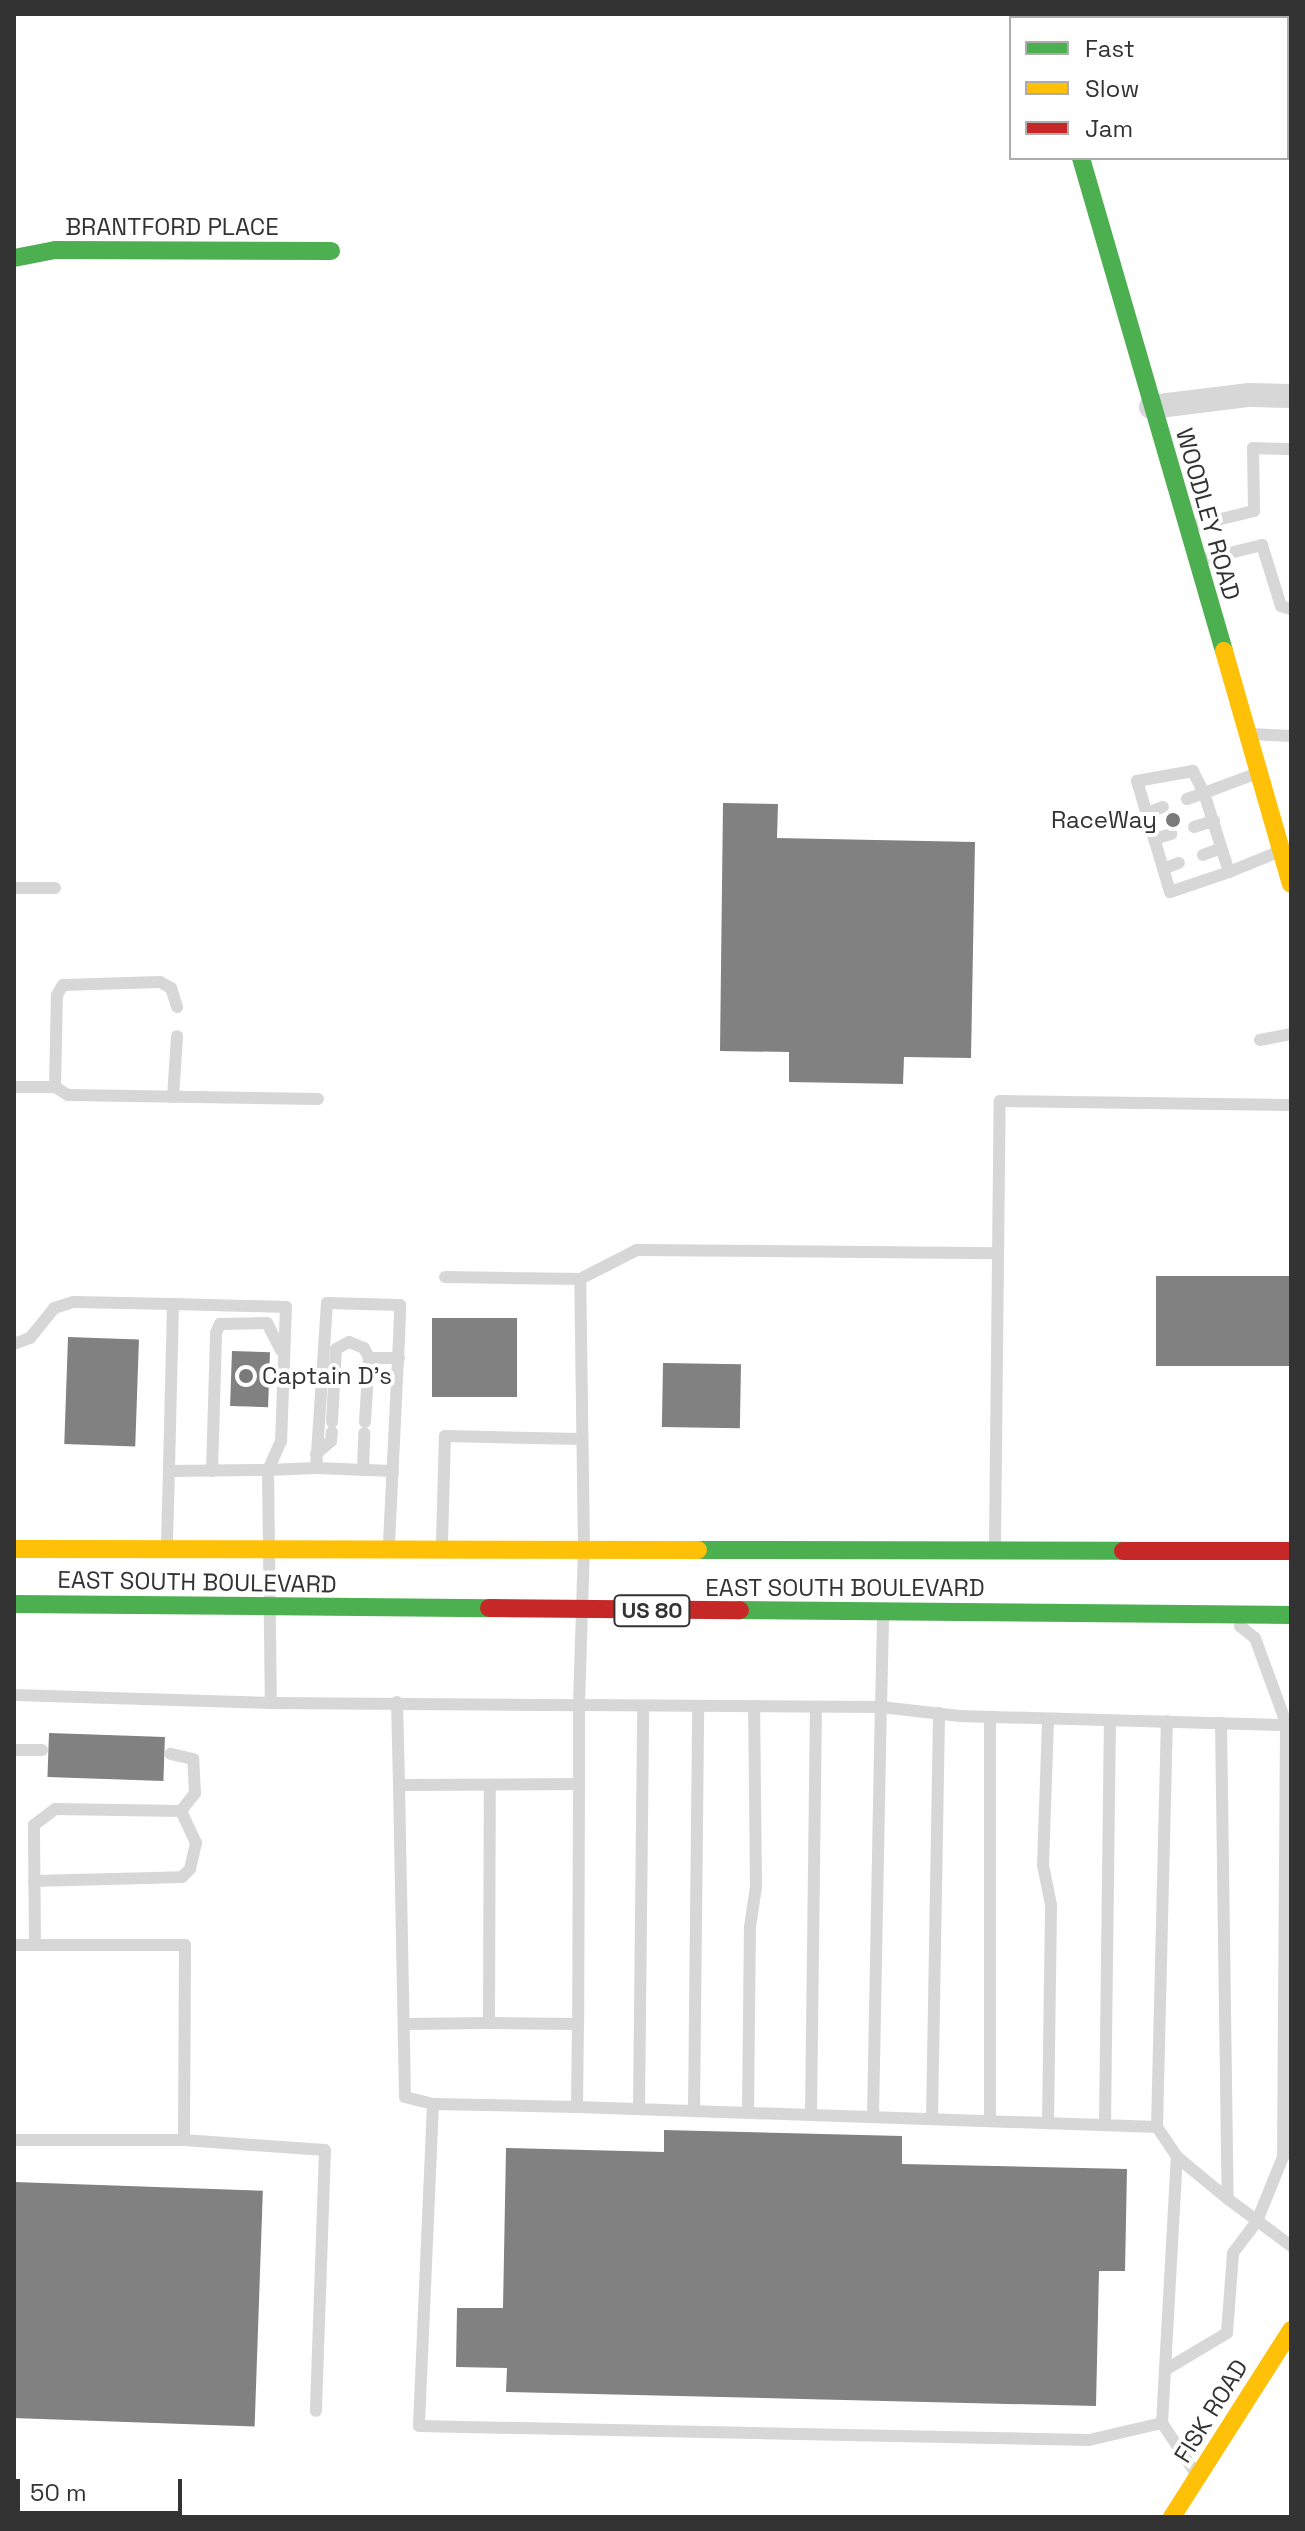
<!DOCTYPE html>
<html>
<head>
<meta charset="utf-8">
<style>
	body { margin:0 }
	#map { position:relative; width:1305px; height:2531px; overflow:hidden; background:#fff; font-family:"Space Grotesk",sans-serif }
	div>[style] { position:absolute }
	.building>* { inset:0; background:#818181; transform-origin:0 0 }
	.lane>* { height:12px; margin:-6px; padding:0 6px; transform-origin:6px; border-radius:6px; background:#d7d7d7 }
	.street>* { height:24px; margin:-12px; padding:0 12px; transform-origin:12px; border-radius:12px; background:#d7d7d7 }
	.fast>* { height:18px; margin:-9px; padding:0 9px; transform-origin:9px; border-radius:9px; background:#4caf50 }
	.slow>* { height:18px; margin:-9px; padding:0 9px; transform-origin:9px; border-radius:9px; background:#ffc107 }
	.jam>* { height:18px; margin:-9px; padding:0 9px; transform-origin:9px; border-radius:9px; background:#c62828 }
	.dots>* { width:22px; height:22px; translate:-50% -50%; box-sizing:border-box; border:4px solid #fff; border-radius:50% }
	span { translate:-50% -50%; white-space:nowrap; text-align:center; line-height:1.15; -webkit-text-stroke:8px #fff; paint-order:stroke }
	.shield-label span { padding:2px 6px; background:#fff; border:2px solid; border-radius:6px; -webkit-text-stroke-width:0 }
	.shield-label { font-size:22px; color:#333; font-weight:700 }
	.street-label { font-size:24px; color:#333 }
	.poi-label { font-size:24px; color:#333 }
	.right { translate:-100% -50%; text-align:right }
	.left { translate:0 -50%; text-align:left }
	.frame { position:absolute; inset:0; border:16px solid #333; pointer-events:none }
	.legend { position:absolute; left:1009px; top:16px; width:280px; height:144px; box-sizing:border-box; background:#fff; border:2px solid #adadad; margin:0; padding:10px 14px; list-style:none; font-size:24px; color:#333 }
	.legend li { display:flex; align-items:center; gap:16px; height:40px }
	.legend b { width:40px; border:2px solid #adadad }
	.scale { position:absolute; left:16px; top:2479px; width:166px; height:36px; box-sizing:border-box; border:4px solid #333; border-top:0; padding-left:10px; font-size:24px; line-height:28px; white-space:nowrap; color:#333; -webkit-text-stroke:6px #fff; paint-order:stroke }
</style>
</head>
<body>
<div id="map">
	<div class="building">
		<div style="clip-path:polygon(723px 803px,778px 804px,777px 838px,975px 842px,971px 1058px,904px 1057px,903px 1084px,789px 1082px,789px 1052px,720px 1051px)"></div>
		<div style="left:1291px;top:1276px;width:90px;height:135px;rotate:90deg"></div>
		<div style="left:517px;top:1318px;width:79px;height:85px;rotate:90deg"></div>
		<div style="left:68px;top:1337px;width:71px;height:107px;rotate:2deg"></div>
		<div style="left:232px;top:1351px;width:38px;height:55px;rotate:2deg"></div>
		<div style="left:663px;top:1363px;width:78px;height:64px;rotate:1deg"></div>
		<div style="left:49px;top:1733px;width:116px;height:44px;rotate:2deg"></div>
		<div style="clip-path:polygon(664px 2130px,902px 2136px,902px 2164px,1127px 2169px,1125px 2271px,1099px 2271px,1096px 2406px,506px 2392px,507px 2368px,456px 2367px,457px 2308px,503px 2308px,506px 2148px,664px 2152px)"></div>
		<div style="left:14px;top:2182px;width:249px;height:236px;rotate:2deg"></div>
	</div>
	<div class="lane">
		<div style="left:1192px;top:526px;width:64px;rotate:-13.6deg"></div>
		<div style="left:1254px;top:511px;width:63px;rotate:-90.9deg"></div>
		<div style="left:1253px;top:448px;width:38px;rotate:2deg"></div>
		<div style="left:1201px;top:560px;width:63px;rotate:-13.8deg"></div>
		<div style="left:1262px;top:545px;width:64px;rotate:72.7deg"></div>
		<div style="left:1281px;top:606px;width:10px;rotate:17deg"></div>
		<div style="left:1250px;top:734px;width:41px;rotate:2.8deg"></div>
		<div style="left:1255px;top:774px;width:54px;rotate:159.6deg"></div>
		<div style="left:1204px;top:793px;width:83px;rotate:72.4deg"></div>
		<div style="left:1229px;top:872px;width:53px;rotate:-22.2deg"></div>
		<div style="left:1187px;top:799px;width:18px;rotate:-19deg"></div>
		<div style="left:1204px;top:793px;width:25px;rotate:-117deg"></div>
		<div style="left:1193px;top:771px;width:57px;rotate:169.9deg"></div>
		<div style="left:1137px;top:781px;width:116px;rotate:73.4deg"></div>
		<div style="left:1170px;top:892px;width:62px;rotate:-18.7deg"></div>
		<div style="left:1147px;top:813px;width:17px;rotate:-21deg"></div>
		<div style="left:1194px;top:827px;width:21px;rotate:-17deg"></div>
		<div style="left:1154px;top:839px;width:18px;rotate:-16deg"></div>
		<div style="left:1203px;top:855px;width:19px;rotate:-21deg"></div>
		<div style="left:1163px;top:869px;width:17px;rotate:-21deg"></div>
		<div style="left:14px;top:888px;width:41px"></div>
		<div style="left:1260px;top:1040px;width:32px;rotate:-11deg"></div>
		<div style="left:14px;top:1087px;width:41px"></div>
		<div style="left:55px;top:1087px;width:15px;rotate:32deg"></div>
		<div style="left:68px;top:1095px;width:250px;rotate:0.9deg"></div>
		<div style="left:55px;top:1087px;width:92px;rotate:-88.8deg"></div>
		<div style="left:57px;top:995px;width:12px;rotate:-59deg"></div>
		<div style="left:63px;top:985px;width:97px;rotate:-1.8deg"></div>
		<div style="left:160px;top:982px;width:13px;rotate:29deg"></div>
		<div style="left:171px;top:988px;width:20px;rotate:72deg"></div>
		<div style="left:173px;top:1097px;width:61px;rotate:-86.2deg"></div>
		<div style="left:445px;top:1277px;width:135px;rotate:0.8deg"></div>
		<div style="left:173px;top:1304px;width:113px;rotate:1.5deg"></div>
		<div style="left:286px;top:1307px;width:134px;rotate:92.1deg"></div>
		<div style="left:281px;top:1441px;width:32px;rotate:114deg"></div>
		<div style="left:268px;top:1470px;width:48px;rotate:-2.4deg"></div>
		<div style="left:14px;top:1344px;width:17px;rotate:-21deg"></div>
		<div style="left:30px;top:1338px;width:38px;rotate:-51deg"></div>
		<div style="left:54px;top:1308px;width:21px;rotate:-17deg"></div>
		<div style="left:74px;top:1302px;width:99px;rotate:1.2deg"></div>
		<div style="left:173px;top:1304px;width:167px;rotate:91.4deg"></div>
		<div style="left:369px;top:1358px;width:30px"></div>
		<div style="left:332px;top:1422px;width:73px;rotate:-86.9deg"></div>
		<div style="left:336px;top:1349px;width:15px;rotate:-28deg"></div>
		<div style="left:349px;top:1342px;width:16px;rotate:22deg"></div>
		<div style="left:364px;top:1348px;width:11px;rotate:63deg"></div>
		<div style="left:369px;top:1358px;width:64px;rotate:93.6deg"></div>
		<div style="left:316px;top:1454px;width:20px;rotate:-41deg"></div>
		<div style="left:331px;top:1441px;width:9px;rotate:-84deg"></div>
		<div style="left:363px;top:1470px;width:37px;rotate:-88deg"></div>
		<div style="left:212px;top:1471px;width:138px;rotate:-88.3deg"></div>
		<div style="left:216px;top:1333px;width:10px;rotate:-66deg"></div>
		<div style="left:220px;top:1324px;width:47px;rotate:-1.2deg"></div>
		<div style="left:267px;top:1323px;width:31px;rotate:63deg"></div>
		<div style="left:167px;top:1541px;width:70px;rotate:-88.4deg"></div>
		<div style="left:169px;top:1471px;width:99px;rotate:-0.6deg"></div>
		<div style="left:268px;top:1470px;width:233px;rotate:89.3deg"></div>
		<div style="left:271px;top:1703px;width:308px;rotate:0.4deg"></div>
		<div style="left:579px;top:1705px;width:79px;rotate:90deg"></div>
		<div style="left:579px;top:1784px;width:240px;rotate:90.2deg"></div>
		<div style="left:578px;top:2024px;width:83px;rotate:90.7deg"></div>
		<div style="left:577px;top:2107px;width:144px;rotate:-178.8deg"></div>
		<div style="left:433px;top:2104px;width:29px;rotate:-166deg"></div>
		<div style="left:405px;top:2097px;width:312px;rotate:-91.1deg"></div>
		<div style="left:399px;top:1785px;width:180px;rotate:-0.3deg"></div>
		<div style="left:442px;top:1542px;width:106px;rotate:-88.4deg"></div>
		<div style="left:445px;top:1436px;width:137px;rotate:1.3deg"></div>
		<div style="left:389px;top:1543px;width:203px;rotate:-87.2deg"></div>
		<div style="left:399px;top:1340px;width:35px;rotate:-88deg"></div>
		<div style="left:400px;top:1305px;width:73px;rotate:-178.4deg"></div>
		<div style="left:327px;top:1303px;width:165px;rotate:93.8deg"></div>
		<div style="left:316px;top:1468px;width:77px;rotate:2.2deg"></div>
		<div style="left:995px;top:1545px;width:444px;rotate:-89.4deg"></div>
		<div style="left:1000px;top:1101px;width:291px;rotate:0.8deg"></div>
		<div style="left:883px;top:1620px;width:87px;rotate:91.3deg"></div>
		<div style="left:881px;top:1707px;width:302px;rotate:-179.6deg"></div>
		<div style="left:579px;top:1705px;width:155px;rotate:-88.2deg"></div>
		<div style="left:584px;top:1550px;width:271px;rotate:-90.8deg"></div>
		<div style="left:580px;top:1279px;width:64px;rotate:-27deg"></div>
		<div style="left:637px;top:1250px;width:361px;rotate:0.5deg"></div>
		<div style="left:1240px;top:1626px;width:19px;rotate:39deg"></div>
		<div style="left:1255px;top:1638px;width:99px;rotate:69.9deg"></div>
		<div style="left:14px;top:1695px;width:257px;rotate:1.8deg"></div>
		<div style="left:397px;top:1702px;width:83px;rotate:88.6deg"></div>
		<div style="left:1221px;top:1723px;width:476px;rotate:89.2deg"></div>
		<div style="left:1228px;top:2199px;width:79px;rotate:36.7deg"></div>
		<div style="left:14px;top:1750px;width:28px"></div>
		<div style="left:34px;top:1881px;width:148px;rotate:-1.5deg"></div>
		<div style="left:182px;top:1877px;width:11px;rotate:-45deg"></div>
		<div style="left:190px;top:1869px;width:27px;rotate:-77deg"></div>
		<div style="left:196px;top:1843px;width:35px;rotate:-115deg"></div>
		<div style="left:14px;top:1945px;width:171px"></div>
		<div style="left:185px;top:1945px;width:195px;rotate:90.3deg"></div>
		<div style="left:184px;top:2140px;width:141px;rotate:4.1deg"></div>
		<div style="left:325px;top:2150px;width:261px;rotate:92deg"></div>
		<div style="left:35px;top:1945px;width:120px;rotate:-90.5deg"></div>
		<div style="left:34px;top:1825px;width:26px;rotate:-37deg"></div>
		<div style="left:55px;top:1809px;width:126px;rotate:0.9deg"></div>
		<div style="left:181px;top:1811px;width:23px;rotate:-52deg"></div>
		<div style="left:195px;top:1793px;width:34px;rotate:-93deg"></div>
		<div style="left:193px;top:1759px;width:23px;rotate:-167deg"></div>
		<div style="left:489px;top:2023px;width:89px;rotate:0.6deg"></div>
		<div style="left:404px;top:2024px;width:85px;rotate:-0.7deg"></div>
		<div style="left:489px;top:2023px;width:238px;rotate:-89.8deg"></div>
		<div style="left:433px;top:2104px;width:322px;rotate:92.5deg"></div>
		<div style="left:419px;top:2426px;width:670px;rotate:1.2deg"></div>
		<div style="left:1089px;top:2440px;width:75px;rotate:-13.1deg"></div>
		<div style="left:577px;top:2107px;width:580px;rotate:1.97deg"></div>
		<div style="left:1157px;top:2127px;width:36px;rotate:56deg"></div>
		<div style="left:639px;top:2109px;width:403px;rotate:-89.4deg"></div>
		<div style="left:694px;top:2110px;width:404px;rotate:-89.4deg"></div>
		<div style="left:748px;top:2112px;width:185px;rotate:-89.4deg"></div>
		<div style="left:750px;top:1927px;width:40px;rotate:-81.5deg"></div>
		<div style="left:756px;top:1887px;width:181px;rotate:-90.6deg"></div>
		<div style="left:811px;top:2114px;width:407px;rotate:-89.3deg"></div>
		<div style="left:873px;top:2116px;width:409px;rotate:-88.9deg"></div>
		<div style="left:881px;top:1707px;width:79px;rotate:6.6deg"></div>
		<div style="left:959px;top:1716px;width:332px;rotate:1.6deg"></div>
		<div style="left:932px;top:2118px;width:405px;rotate:-89deg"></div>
		<div style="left:990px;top:2120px;width:403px;rotate:-90deg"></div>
		<div style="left:1048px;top:2123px;width:218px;rotate:-89.2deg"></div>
		<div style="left:1051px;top:1905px;width:41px;rotate:-101.3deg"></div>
		<div style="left:1043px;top:1865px;width:146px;rotate:-88deg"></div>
		<div style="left:1105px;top:2125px;width:404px;rotate:-89.3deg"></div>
		<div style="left:1157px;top:2127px;width:406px;rotate:-88.6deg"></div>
		<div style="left:14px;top:2140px;width:170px"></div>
		<div style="left:1165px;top:2370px;width:72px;rotate:-30.8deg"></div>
		<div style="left:1227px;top:2333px;width:80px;rotate:-85.7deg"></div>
		<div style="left:1233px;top:2253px;width:40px;rotate:-53deg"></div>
		<div style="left:1257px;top:2221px;width:69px;rotate:-67.9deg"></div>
		<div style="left:1283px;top:2157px;width:432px;rotate:-89.6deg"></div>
		<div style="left:1196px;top:2474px;width:61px;rotate:-123.7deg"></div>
		<div style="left:1162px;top:2423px;width:266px;rotate:-86.8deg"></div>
		<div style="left:1177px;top:2157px;width:66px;rotate:39.5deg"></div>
	</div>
	<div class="street">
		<div style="left:1151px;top:407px;width:99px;rotate:-7deg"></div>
		<div style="left:1249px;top:395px;width:42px;rotate:1.4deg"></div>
	</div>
	<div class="fast">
		<div style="left:1041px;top:14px;width:4px;rotate:76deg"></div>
		<div style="left:1081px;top:158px;width:513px;rotate:73.82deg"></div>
		<div style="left:14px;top:258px;width:42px;rotate:-11deg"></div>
		<div style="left:55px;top:250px;width:276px;rotate:0.2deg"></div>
		<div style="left:698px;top:1550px;width:425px;rotate:0.1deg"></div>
		<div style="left:14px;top:1604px;width:475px;rotate:0.5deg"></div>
		<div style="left:740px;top:1610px;width:551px;rotate:0.52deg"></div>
	</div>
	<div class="slow">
		<div style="left:1224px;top:651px;width:242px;rotate:74deg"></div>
		<div style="left:14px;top:1549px;width:684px;rotate:0.08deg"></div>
		<div style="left:1172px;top:2517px;width:222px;rotate:-57.5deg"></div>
	</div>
	<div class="jam">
		<div style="left:1123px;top:1551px;width:168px"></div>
		<div style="left:489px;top:1608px;width:251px;rotate:0.5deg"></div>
	</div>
	<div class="dots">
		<div style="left:1173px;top:820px;background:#7a7a7a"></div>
		<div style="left:246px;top:1376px;background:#7a7a7a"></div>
	</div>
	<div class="shield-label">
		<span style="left:652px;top:1611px">US 80</span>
	</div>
	<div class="street-label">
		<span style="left:172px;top:227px">BRANTFORD PLACE</span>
		<span style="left:1208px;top:514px;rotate:74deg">WOODLEY ROAD</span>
		<span style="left:197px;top:1582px;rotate:1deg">EAST SOUTH BOULEVARD</span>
		<span style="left:845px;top:1588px">EAST SOUTH BOULEVARD</span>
		<span style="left:1211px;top:2411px;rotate:-58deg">FISK ROAD</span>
	</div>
	<div class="poi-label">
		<span class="right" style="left:1157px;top:820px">RaceWay</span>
		<span class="left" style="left:262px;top:1376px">Captain D's</span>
	</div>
	<div class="frame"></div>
	<ul class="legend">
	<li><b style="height:10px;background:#4caf50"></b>Fast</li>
	<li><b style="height:10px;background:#ffc107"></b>Slow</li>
	<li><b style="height:10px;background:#c62828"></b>Jam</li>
	</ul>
	<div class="scale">50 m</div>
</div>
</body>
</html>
